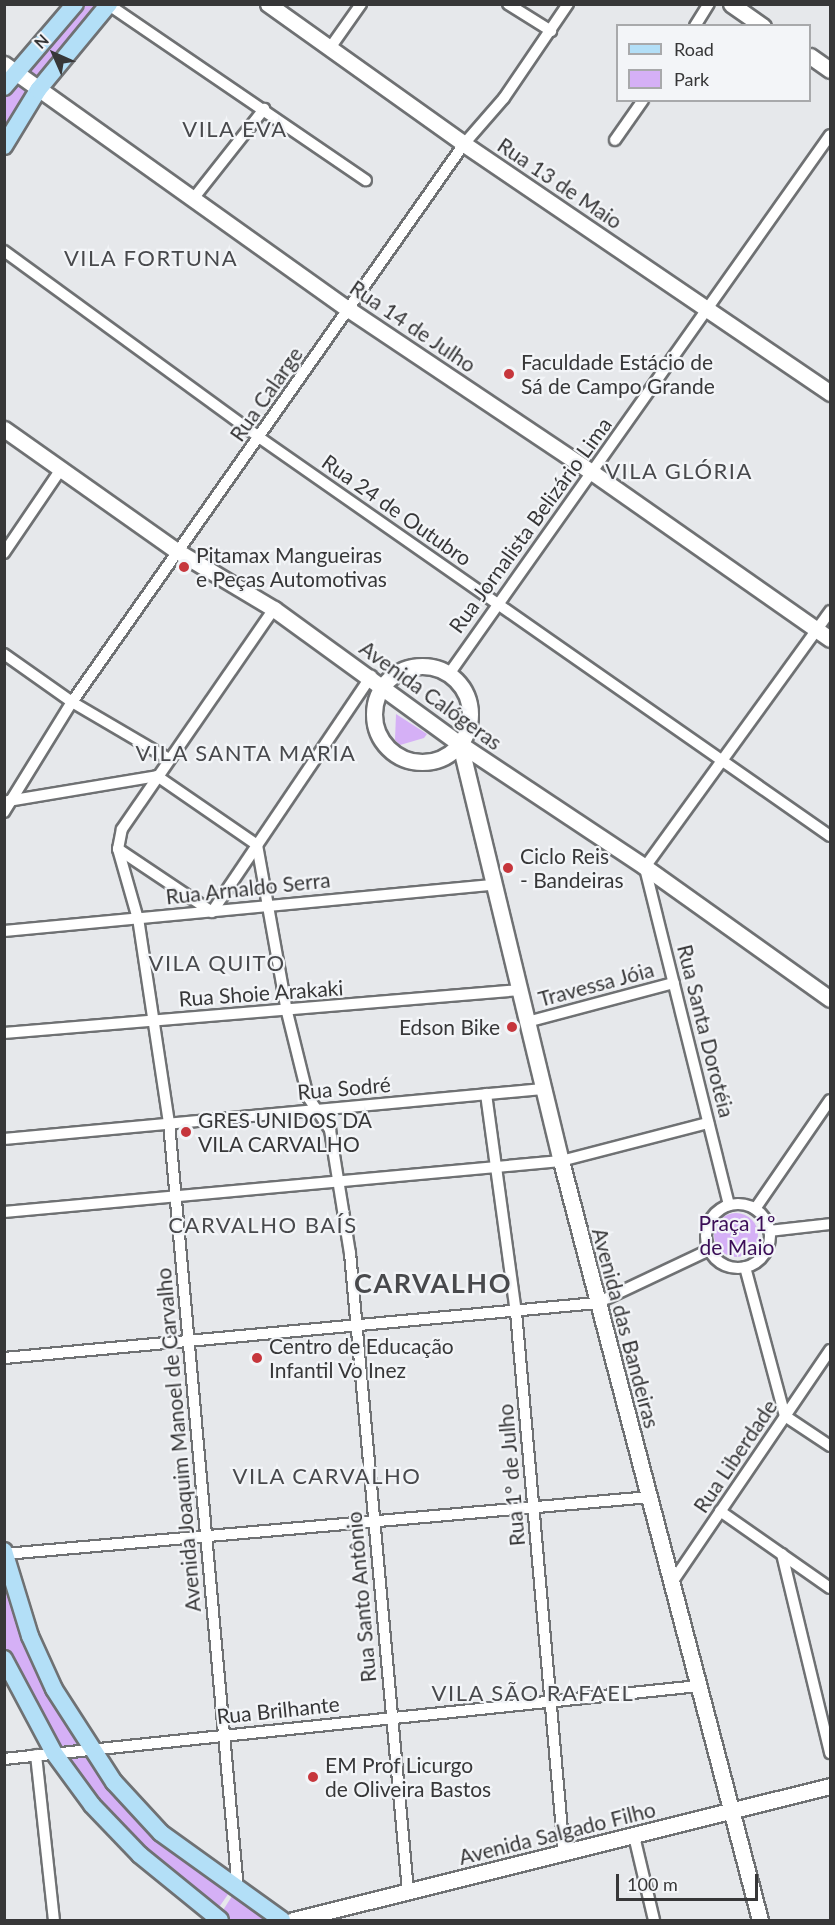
<!DOCTYPE html>
<html>
<head>
<meta charset="utf-8">
<style>
	body { margin:0 }
	#map { position:relative; width:835px; height:1925px; overflow:hidden; background:#e6e8eb; font-family:Lato,sans-serif }
	div>[style] { position:absolute }
	.green>* { inset:0; background:#d5b0f6 }
	.round { border-radius:50% }
	.roads { filter:drop-shadow(2px 0 #6f7173) drop-shadow(-2px 0 #6f7173) drop-shadow(0 2px #6f7173) drop-shadow(0 -2px #6f7173) }
	.street>* { height:10px; margin:-5px; padding:0 5px; transform-origin:5px; border-radius:5px; background:#fff }
	.street>.ring { margin:-5px; padding:0; box-sizing:content-box; background:none; border:10px solid #fff; border-radius:50% }
	.secondary>* { height:15px; margin:-7.5px; padding:0 7.5px; transform-origin:7.5px; border-radius:7.5px; background:#fff }
	.secondary>.ring { margin:-7.5px; padding:0; box-sizing:content-box; background:none; border:15px solid #fff; border-radius:50% }
	.primary>* { height:16px; margin:-8px; padding:0 8px; transform-origin:8px; border-radius:8px; background:#b3dff7 }
	.dots>* { width:16px; height:16px; translate:-50% -50%; box-sizing:border-box; border:3px solid #f3f5f8; border-radius:50% }
	span { translate:-50% -50%; white-space:nowrap; text-align:center; line-height:1.15; -webkit-text-stroke:4.5px #f3f5f8; paint-order:stroke }
	.street-label { font-size:21px; color:#373738 }
	.poi-label { font-size:21px; color:#373738 }
	.left { translate:0 -50%; text-align:left }
	.right { translate:-100% -50%; text-align:right }
	.park-label { font-size:21px; color:#3b0e57 }
	.neighbourhood-label { font-size:22px; color:#48494c; letter-spacing:1.5px }
	.district-label { font-size:27px; color:#48494c; font-weight:700; letter-spacing:1.5px }
	.frame { position:absolute; inset:0; border:6px solid #373738; pointer-events:none }
	.legend { position:absolute; left:616px; top:24px; width:195px; height:78px; box-sizing:border-box; background:#f3f5f8; border:2px solid #a8a9ab; margin:0; padding:8px 10px; list-style:none; font-size:18px; color:#373738 }
	.legend li { display:flex; align-items:center; gap:12px; height:30px }
	.legend b { width:30px; border:2px solid #a8a9ab }
	.north { position:absolute; left:24px; top:24px; width:60px; height:60px; -webkit-text-stroke:4px #f3f5f8; paint-order:stroke; rotate:315deg; font-size:16px; font-weight:700; line-height:24px; text-align:center; color:#373738 }
	.north::after { content:''; display:block; margin:auto; width:21px; height:27px; background:#373738; clip-path:polygon(50% 0,100% 100%,50% 72%,0 100%) }
	.scale { position:absolute; left:616px; top:1874px; width:142px; height:27px; box-sizing:border-box; border:3px solid #373738; border-top:0; padding-left:8px; font-size:18px; line-height:21px; white-space:nowrap; color:#373738; -webkit-text-stroke:4px #f3f5f8; paint-order:stroke }
</style>
</head>
<body>
<div id="map">
	<div class="green">
		<div style="clip-path:polygon(75px 5px,109px 5px,5px 146px,5px 87px)"></div>
		<div style="clip-path:polygon(396px 714px,427px 734px,424px 738px,400px 745px,395px 740px)"></div>
		<div class="round" style="left:714px;top:1213px;width:44px;height:44px"></div>
		<div style="clip-path:polygon(4px 1564px,90px 1753px,231px 1890px,215px 1913px,178px 1884px,75px 1779px,5px 1652px)"></div>
		<div style="clip-path:polygon(234px 1893px,275px 1920px,229px 1920px,220px 1915px)"></div>
	</div>
	<div class="roads">
		<div class="street">
			<div style="left:508px;top:4px;width:51px;rotate:32.1deg"></div>
			<div style="left:109px;top:5px;width:311px;rotate:34.3deg"></div>
			<div style="left:695px;top:26px;width:26px;rotate:-58deg"></div>
			<div style="left:330px;top:48px;width:54px;rotate:-54.8deg"></div>
			<div style="left:615px;top:140px;width:49px;rotate:-55deg"></div>
			<div style="left:193px;top:199px;width:115px;rotate:-51.7deg"></div>
			<div style="left:4px;top:251px;width:317px;rotate:36.1deg"></div>
			<div style="left:260px;top:438px;width:695px;rotate:34.92deg"></div>
			<div style="left:4px;top:553px;width:102px;rotate:-55.8deg"></div>
			<div style="left:4px;top:654px;width:83px;rotate:35.2deg"></div>
			<div style="left:72px;top:702px;width:113px;rotate:30.4deg"></div>
			<div style="left:449px;top:674px;width:660px;rotate:-54.74deg"></div>
			<div style="left:157px;top:776px;width:121px;rotate:34.6deg"></div>
			<div style="left:257px;top:845px;width:170px;rotate:79.8deg"></div>
			<div style="left:287px;top:1012px;width:88px;rotate:76.1deg"></div>
			<div style="left:308px;top:1097px;width:40px;rotate:56deg"></div>
			<div style="left:330px;top:1130px;width:125px;rotate:80.8deg"></div>
			<div style="left:350px;top:1253px;width:642px;rotate:84.81deg"></div>
			<div style="left:8px;top:801px;width:151px;rotate:-9.5deg"></div>
			<div style="left:4px;top:812px;width:129px;rotate:-58.3deg"></div>
			<div style="left:72px;top:702px;width:682px;rotate:-54.91deg"></div>
			<div style="left:464px;top:144px;width:61px;rotate:-49deg"></div>
			<div style="left:504px;top:98px;width:114px;rotate:-55.8deg"></div>
			<div style="left:118px;top:849px;width:113px;rotate:33.8deg"></div>
			<div style="left:212px;top:912px;width:285px;rotate:-56deg"></div>
			<div style="left:4px;top:931px;width:493px;rotate:-5.4deg"></div>
			<div style="left:527px;top:1022px;width:152px;rotate:-14.9deg"></div>
			<div style="left:4px;top:1033px;width:518px;rotate:-4.76deg"></div>
			<div style="left:486px;top:1094px;width:220px;rotate:82.2deg"></div>
			<div style="left:516px;top:1312px;width:543px;rotate:84.93deg"></div>
			<div style="left:4px;top:1139px;width:541px;rotate:-5.3deg"></div>
			<div class="ring" style="left:706px;top:1204px;width:54px;height:54px"></div>
			<div style="left:729px;top:1205px;width:348px;rotate:-104deg"></div>
			<div style="left:645px;top:867px;width:316px;rotate:-54.1deg"></div>
			<div style="left:755px;top:1209px;width:132px;rotate:-55.5deg"></div>
			<div style="left:4px;top:1212px;width:559px;rotate:-5.23deg"></div>
			<div style="left:561px;top:1161px;width:152px;rotate:-14.5deg"></div>
			<div style="left:769px;top:1231px;width:61px;rotate:-6.5deg"></div>
			<div style="left:745px;top:1267px;width:154px;rotate:75deg"></div>
			<div style="left:785px;top:1416px;width:54px;rotate:33.7deg"></div>
			<div style="left:4px;top:1358px;width:596px;rotate:-5.3deg"></div>
			<div style="left:597px;top:1303px;width:124px;rotate:-25.3deg"></div>
			<div style="left:720px;top:1511px;width:134px;rotate:35deg"></div>
			<div style="left:5px;top:1554px;width:648px;rotate:-5.05deg"></div>
			<div style="left:782px;top:1554px;width:205px;rotate:76.4deg"></div>
			<div style="left:671px;top:1584px;width:283px;rotate:-55.8deg"></div>
			<div style="left:36px;top:1755px;width:166px;rotate:83.8deg"></div>
			<div style="left:4px;top:1759px;width:698px;rotate:-6deg"></div>
			<div style="left:634px;top:1836px;width:86px;rotate:76.6deg"></div>
			<div style="left:238px;top:1890px;width:770px;rotate:-95.14deg"></div>
			<div style="left:169px;top:1123px;width:206px;rotate:-98.6deg"></div>
			<div style="left:138px;top:919px;width:73px;rotate:-105.9deg"></div>
			<div style="left:118px;top:849px;width:20px;rotate:-79deg"></div>
			<div style="left:122px;top:829px;width:267px;rotate:-55.4deg"></div>
		</div>
		<div class="secondary">
			<div style="left:268px;top:4px;width:241px;rotate:35.5deg"></div>
			<div style="left:464px;top:144px;width:443px;rotate:34.2deg"></div>
			<div style="left:731px;top:4px;width:39px;rotate:35deg"></div>
			<div style="left:810px;top:56px;width:24px;rotate:35deg"></div>
			<div style="left:4px;top:64px;width:422px;rotate:35.5deg"></div>
			<div style="left:348px;top:309px;width:295px;rotate:33.8deg"></div>
			<div style="left:593px;top:473px;width:289px;rotate:35deg"></div>
			<div style="left:4px;top:429px;width:212px;rotate:35.2deg"></div>
			<div style="left:177px;top:551px;width:113px;rotate:30.9deg"></div>
			<div style="left:274px;top:609px;width:230px;rotate:36deg"></div>
			<div style="left:460px;top:744px;width:222px;rotate:33.6deg"></div>
			<div style="left:645px;top:867px;width:227px;rotate:35.5deg"></div>
			<div class="ring" style="left:374px;top:666px;width:81px;height:81px"></div>
			<div style="left:460px;top:744px;width:429px;rotate:76.4deg"></div>
			<div style="left:561px;top:1161px;width:785px;rotate:75.31deg"></div>
			<div style="left:293px;top:1920px;width:553px;rotate:-14.01deg"></div>
		</div>
		<div class="primary">
			<div style="left:4px;top:87px;width:109px;rotate:-49.5deg"></div>
			<div style="left:4px;top:146px;width:66px;rotate:-58.7deg"></div>
			<div style="left:38px;top:90px;width:112px;rotate:-50.5deg"></div>
			<div style="left:4px;top:1551px;width:89px;rotate:73deg"></div>
			<div style="left:30px;top:1636px;width:58px;rotate:65.6deg"></div>
			<div style="left:54px;top:1689px;width:111px;rotate:57.2deg"></div>
			<div style="left:114px;top:1782px;width:69px;rotate:47.3deg"></div>
			<div style="left:161px;top:1833px;width:149px;rotate:35.7deg"></div>
			<div style="left:4px;top:1659px;width:106px;rotate:62deg"></div>
			<div style="left:54px;top:1753px;width:64px;rotate:53.8deg"></div>
			<div style="left:92px;top:1805px;width:69px;rotate:46.2deg"></div>
			<div style="left:140px;top:1855px;width:103px;rotate:39.1deg"></div>
		</div>
	</div>
	<div class="dots">
		<div style="left:509px;top:374px;background:#c6363c"></div>
		<div style="left:184px;top:567px;background:#c6363c"></div>
		<div style="left:508px;top:868px;background:#c6363c"></div>
		<div style="left:512px;top:1027px;background:#c6363c"></div>
		<div style="left:186px;top:1132px;background:#c6363c"></div>
		<div style="left:257px;top:1358px;background:#c6363c"></div>
		<div style="left:313px;top:1777px;background:#c6363c"></div>
	</div>
	<div class="street-label">
		<span style="left:560px;top:183px;rotate:34deg">Rua 13 de Maio</span>
		<span style="left:413px;top:326px;rotate:34deg">Rua 14 de Julho</span>
		<span style="left:266px;top:394px;rotate:-55deg">Rua Calarge</span>
		<span style="left:397px;top:510px;rotate:35deg">Rua 24 de Outubro</span>
		<span style="left:530px;top:525px;rotate:-54deg">Rua Jornalista Belizário Lima</span>
		<span style="left:431px;top:695px;rotate:36deg">Avenida Calógeras</span>
		<span style="left:248px;top:888px;rotate:-6deg">Rua Arnaldo Serra</span>
		<span style="left:596px;top:984px;rotate:-15deg">Travessa Jóia</span>
		<span style="left:261px;top:993px;rotate:-4deg">Rua Shoie Arakaki</span>
		<span style="left:706px;top:1031px;rotate:76deg">Rua Santa Dorotéia</span>
		<span style="left:344px;top:1088px;rotate:-5deg">Rua Sodré</span>
		<span style="left:626px;top:1328px;rotate:75deg">Avenida das Bandeiras</span>
		<span style="left:178px;top:1440px;rotate:-95deg">Avenida Joaquim Manoel de Carvalho</span>
		<span style="left:735px;top:1456px;rotate:-56deg">Rua Liberdade</span>
		<span style="left:511px;top:1475px;rotate:-95deg">Rua 1º de Julho</span>
		<span style="left:361px;top:1597px;rotate:-95deg">Rua Santo Antônio</span>
		<span style="left:278px;top:1710px;rotate:-6deg">Rua Brilhante</span>
		<span style="left:557px;top:1833px;rotate:-14deg">Avenida Salgado Filho</span>
	</div>
	<div class="poi-label">
		<span class="left" style="left:521px;top:374px">Faculdade Estácio de<br>Sá de Campo Grande</span>
		<span class="left" style="left:196px;top:567px">Pitamax Mangueiras<br>e Peças Automotivas</span>
		<span class="left" style="left:520px;top:868px">Ciclo Reis<br>- Bandeiras</span>
		<span class="right" style="left:500px;top:1027px">Edson Bike</span>
		<span class="left" style="left:198px;top:1132px">GRES UNIDOS DA<br>VILA CARVALHO</span>
		<span class="left" style="left:269px;top:1358px">Centro de Educação<br>Infantil Vo Inez</span>
		<span class="left" style="left:325px;top:1777px">EM Prof Licurgo<br>de Oliveira Bastos</span>
	</div>
	<div class="park-label">
		<span style="left:737px;top:1235px">Praça 1º<br>de Maio</span>
	</div>
	<div class="neighbourhood-label">
		<span style="left:235px;top:129px">VILA EVA</span>
		<span style="left:151px;top:258px">VILA FORTUNA</span>
		<span style="left:679px;top:471px">VILA GLÓRIA</span>
		<span style="left:246px;top:753px">VILA SANTA MARIA</span>
		<span style="left:217px;top:963px">VILA QUITO</span>
		<span style="left:263px;top:1225px">CARVALHO BAÍS</span>
		<span style="left:327px;top:1476px">VILA CARVALHO</span>
		<span style="left:533px;top:1693px">VILA SÃO RAFAEL</span>
	</div>
	<div class="district-label">
		<span style="left:433px;top:1283px">CARVALHO</span>
	</div>
	<div class="frame"></div>
	<ul class="legend">
	<li><b style="height:8px;background:#b3dff7"></b>Road</li>
	<li><b style="height:16px;background:#d5b0f6"></b>Park</li>
	</ul>
	<div class="north">N</div>
	<div class="scale">100 m</div>
</div>
</body>
</html>
